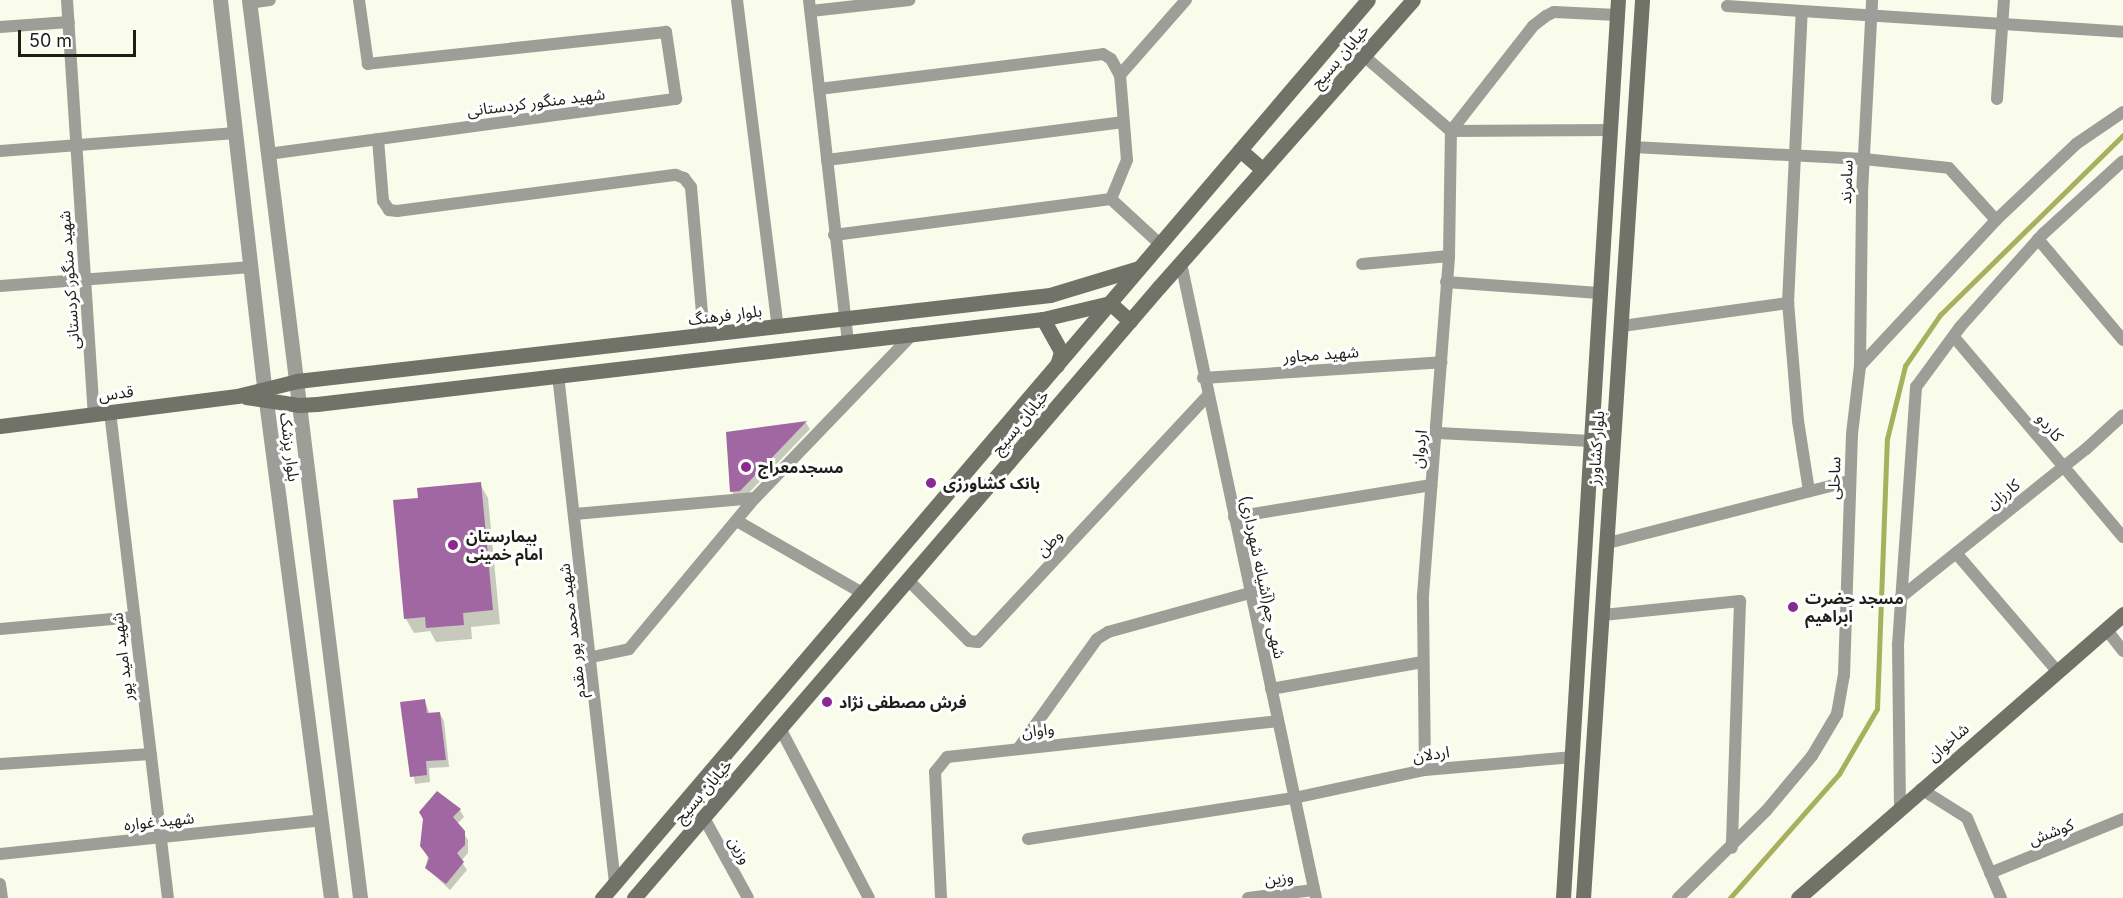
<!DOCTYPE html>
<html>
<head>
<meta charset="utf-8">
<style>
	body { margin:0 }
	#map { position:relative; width:2123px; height:898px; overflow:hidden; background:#f9fceb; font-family:Inter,"Noto Sans Arabic",sans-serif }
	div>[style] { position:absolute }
	.shadow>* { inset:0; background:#0003 }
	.stream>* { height:4.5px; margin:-2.25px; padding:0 2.25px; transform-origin:2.25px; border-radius:2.25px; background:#a7b05c }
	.building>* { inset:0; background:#a067a2 }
	.minor>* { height:12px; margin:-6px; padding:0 6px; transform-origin:6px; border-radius:6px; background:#9d9e97 }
	.tertiary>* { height:15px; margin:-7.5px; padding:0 7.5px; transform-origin:7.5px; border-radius:7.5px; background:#9d9e97 }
	.secondary>* { height:15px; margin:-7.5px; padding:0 7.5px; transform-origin:7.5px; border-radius:7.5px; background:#717268 }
	.dots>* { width:16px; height:16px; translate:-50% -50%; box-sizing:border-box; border:3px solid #fff; border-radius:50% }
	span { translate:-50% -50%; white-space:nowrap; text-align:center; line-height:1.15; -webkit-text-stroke:6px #fff; paint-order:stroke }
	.street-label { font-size:16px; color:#1e1e18 }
	.poi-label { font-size:16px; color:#1e1e18; font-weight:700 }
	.left { translate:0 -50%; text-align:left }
	.scale { position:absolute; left:18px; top:30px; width:118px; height:27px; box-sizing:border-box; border:3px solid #1e1e18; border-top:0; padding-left:8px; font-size:18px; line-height:21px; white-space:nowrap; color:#1e1e18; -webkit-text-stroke:4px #fff; paint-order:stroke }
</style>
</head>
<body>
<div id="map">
	<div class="shadow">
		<div style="clip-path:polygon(806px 423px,810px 429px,744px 498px,736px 499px,732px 491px,728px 434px)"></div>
		<div style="clip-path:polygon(480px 484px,488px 498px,500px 624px,471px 627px,472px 639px,436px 642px,430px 631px,414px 633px,406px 619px,420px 499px)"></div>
		<div style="clip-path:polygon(425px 701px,430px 715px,440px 714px,444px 721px,449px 767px,429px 768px,430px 782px,415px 784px,402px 703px)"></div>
		<div style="clip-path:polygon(437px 793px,460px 810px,464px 817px,457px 824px,468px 840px,468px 853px,461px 861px,467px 870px,450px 890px,426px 868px)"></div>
	</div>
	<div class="stream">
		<div style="left:1730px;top:898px;width:165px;rotate:-48.7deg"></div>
		<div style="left:1839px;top:774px;width:75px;rotate:-59.7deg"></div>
		<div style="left:1877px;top:709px;width:270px;rotate:-87.9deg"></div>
		<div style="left:1887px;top:439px;width:75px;rotate:-76.1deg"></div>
		<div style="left:1905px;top:366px;width:62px;rotate:-55.5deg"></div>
		<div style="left:1940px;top:315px;width:257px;rotate:-44.5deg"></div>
	</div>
	<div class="building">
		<div style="clip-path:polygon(807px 421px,740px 491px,730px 492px,726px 432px)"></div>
		<div style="clip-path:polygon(481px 482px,493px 610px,463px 613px,464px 625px,426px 628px,425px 617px,404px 619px,393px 500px,418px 498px,417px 488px)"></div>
		<div style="clip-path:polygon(425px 699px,427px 713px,440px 712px,446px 760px,426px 761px,427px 775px,410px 777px,400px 702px)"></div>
		<div style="clip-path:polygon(437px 791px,461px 809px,453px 817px,465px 831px,465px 845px,457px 853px,464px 862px,446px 884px,425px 868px,429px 858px,420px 846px,423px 819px,419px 812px)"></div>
	</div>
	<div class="minor">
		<div style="left:67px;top:0;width:415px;rotate:86.3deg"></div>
		<div style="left:737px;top:0;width:330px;rotate:82.9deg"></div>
		<div style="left:809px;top:0;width:343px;rotate:83.5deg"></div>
		<div style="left:249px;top:3px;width:21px;rotate:-8deg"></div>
		<div style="left:1727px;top:6px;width:75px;rotate:3.8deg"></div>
		<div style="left:811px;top:11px;width:99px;rotate:-6.4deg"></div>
		<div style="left:0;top:27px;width:69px;rotate:-4.1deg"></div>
		<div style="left:1364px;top:56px;width:115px;rotate:40.8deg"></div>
		<div style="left:1451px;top:131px;width:160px;rotate:-0.4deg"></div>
		<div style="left:1120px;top:75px;width:100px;rotate:-48.7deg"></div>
		<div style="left:819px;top:89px;width:286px;rotate:-7deg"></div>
		<div style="left:1103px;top:54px;width:9px;rotate:32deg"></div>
		<div style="left:1111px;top:59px;width:18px;rotate:61deg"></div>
		<div style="left:1120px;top:75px;width:85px;rotate:85.3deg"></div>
		<div style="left:1127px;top:160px;width:42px;rotate:112.3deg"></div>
		<div style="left:1111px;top:199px;width:67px;rotate:42.6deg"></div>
		<div style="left:1997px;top:99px;width:99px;rotate:-86deg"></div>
		<div style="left:1451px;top:131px;width:133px;rotate:-52deg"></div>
		<div style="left:1533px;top:26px;width:16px;rotate:-38deg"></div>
		<div style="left:1546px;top:16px;width:9px;rotate:-27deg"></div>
		<div style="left:1554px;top:12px;width:63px;rotate:2.7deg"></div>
		<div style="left:378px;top:139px;width:62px;rotate:85.4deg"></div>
		<div style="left:383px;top:201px;width:11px;rotate:56deg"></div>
		<div style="left:389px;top:210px;width:8px;rotate:7deg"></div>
		<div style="left:397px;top:211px;width:281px;rotate:-7.4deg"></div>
		<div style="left:676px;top:175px;width:9px;rotate:21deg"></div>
		<div style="left:684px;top:178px;width:11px;rotate:52deg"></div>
		<div style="left:691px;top:187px;width:150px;rotate:85deg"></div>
		<div style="left:1633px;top:147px;width:231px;rotate:3deg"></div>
		<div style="left:1864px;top:159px;width:85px;rotate:6deg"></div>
		<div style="left:1949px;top:168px;width:70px;rotate:47.9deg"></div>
		<div style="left:0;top:151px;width:236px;rotate:-4.4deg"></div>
		<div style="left:268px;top:154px;width:412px;rotate:-7.7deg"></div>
		<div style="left:676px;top:99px;width:68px;rotate:-98.5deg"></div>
		<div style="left:666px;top:32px;width:300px;rotate:173.9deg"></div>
		<div style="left:368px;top:64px;width:65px;rotate:-98deg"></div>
		<div style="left:827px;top:160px;width:299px;rotate:-7.3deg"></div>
		<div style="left:834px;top:235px;width:279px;rotate:-7.4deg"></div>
		<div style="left:2038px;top:239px;width:132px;rotate:49.9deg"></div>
		<div style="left:1181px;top:263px;width:649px;rotate:78deg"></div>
		<div style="left:1362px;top:264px;width:87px;rotate:-5.3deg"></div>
		<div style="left:1446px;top:282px;width:153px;rotate:4.1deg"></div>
		<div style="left:0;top:286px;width:252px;rotate:-4.3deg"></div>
		<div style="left:1622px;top:326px;width:168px;rotate:-7.9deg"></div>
		<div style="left:1954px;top:337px;width:262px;rotate:49.8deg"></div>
		<div style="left:1860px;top:366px;width:173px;rotate:-89.3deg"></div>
		<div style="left:1862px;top:193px;width:193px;rotate:-87deg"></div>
		<div style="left:558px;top:375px;width:511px;rotate:83.6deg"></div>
		<div style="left:1203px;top:378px;width:239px;rotate:-3.8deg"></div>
		<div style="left:110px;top:412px;width:489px;rotate:83.2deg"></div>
		<div style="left:1438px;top:433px;width:153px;rotate:3deg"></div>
		<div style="left:1809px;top:491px;width:71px;rotate:-98.9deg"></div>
		<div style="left:1798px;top:421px;width:118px;rotate:-94.8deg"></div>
		<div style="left:1788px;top:303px;width:292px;rotate:-87.3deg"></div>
		<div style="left:1802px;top:11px;width:322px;rotate:3.7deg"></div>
		<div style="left:575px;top:514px;width:181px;rotate:-5.1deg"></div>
		<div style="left:1234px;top:517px;width:200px;rotate:-9.2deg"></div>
		<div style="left:737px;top:521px;width:144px;rotate:29.9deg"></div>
		<div style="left:1608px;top:543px;width:250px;rotate:-14.4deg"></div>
		<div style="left:1956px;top:553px;width:155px;rotate:49.4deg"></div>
		<div style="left:909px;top:581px;width:85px;rotate:45deg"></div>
		<div style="left:969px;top:641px;width:9px;rotate:6deg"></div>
		<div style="left:978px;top:642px;width:336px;rotate:-47deg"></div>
		<div style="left:1901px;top:597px;width:237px;rotate:-38.7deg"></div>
		<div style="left:2086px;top:449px;width:50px;rotate:-42.6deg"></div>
		<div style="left:1603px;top:615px;width:138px;rotate:-5.8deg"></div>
		<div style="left:1740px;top:601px;width:247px;rotate:91.9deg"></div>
		<div style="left:0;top:629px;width:135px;rotate:-5.1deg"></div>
		<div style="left:2106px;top:629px;width:28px;rotate:52deg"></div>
		<div style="left:592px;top:657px;width:38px;rotate:-12deg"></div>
		<div style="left:629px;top:649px;width:197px;rotate:-50.2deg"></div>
		<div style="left:755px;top:498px;width:229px;rotate:-46.1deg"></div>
		<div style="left:1271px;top:689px;width:154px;rotate:-10.1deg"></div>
		<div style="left:780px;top:728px;width:192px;rotate:62.4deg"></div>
		<div style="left:1018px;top:749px;width:135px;rotate:-54.3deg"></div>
		<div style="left:1097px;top:639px;width:13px;rotate:-32deg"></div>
		<div style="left:1108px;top:632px;width:147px;rotate:-15.4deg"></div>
		<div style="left:0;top:764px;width:151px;rotate:-3.8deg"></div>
		<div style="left:1425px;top:770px;width:175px;rotate:-90.7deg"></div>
		<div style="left:1423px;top:595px;width:340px;rotate:-85.6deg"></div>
		<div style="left:1449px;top:256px;width:125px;rotate:-89.1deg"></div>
		<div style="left:1921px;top:789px;width:54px;rotate:32.2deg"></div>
		<div style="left:1967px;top:818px;width:87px;rotate:67deg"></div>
		<div style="left:1900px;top:808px;width:163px;rotate:-90.7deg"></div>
		<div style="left:1898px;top:645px;width:259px;rotate:-86deg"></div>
		<div style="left:1916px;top:387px;width:74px;rotate:-53.7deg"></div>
		<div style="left:1960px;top:327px;width:125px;rotate:-48.3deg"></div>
		<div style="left:2043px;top:234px;width:108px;rotate:-42.4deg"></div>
		<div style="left:704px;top:818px;width:91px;rotate:61.2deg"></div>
		<div style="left:1028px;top:839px;width:269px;rotate:-8.8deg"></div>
		<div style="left:1294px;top:798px;width:134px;rotate:-12.1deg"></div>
		<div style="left:1425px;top:770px;width:149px;rotate:-5deg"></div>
		<div style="left:0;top:854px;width:323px;rotate:-6deg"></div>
		<div style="left:1990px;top:873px;width:144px;rotate:-22.1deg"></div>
		<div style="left:0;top:884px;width:14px;rotate:82deg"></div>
		<div style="left:941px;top:898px;width:126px;rotate:-92.7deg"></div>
		<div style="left:935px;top:772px;width:19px;rotate:-51deg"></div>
		<div style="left:947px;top:757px;width:333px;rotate:-6.2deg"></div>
		<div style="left:1248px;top:898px;width:66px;rotate:-6.9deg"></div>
		<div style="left:1678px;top:898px;width:124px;rotate:-44.7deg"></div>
		<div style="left:1766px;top:811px;width:72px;rotate:-50.1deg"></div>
		<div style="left:1812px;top:756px;width:49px;rotate:-59.2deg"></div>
		<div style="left:1837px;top:714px;width:40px;rotate:-80deg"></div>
		<div style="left:1844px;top:675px;width:241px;rotate:-88.1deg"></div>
		<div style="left:1852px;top:434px;width:68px;rotate:-83.3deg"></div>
		<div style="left:1860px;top:366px;width:200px;rotate:-47deg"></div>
		<div style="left:1996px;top:220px;width:110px;rotate:-43.5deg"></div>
		<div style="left:2076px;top:144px;width:57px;rotate:-34.2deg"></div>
	</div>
	<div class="tertiary">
		<div style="left:220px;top:0;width:404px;rotate:83.5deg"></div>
		<div style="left:266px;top:401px;width:501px;rotate:82.55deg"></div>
		<div style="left:249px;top:0;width:905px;rotate:82.95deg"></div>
	</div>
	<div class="secondary">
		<div style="left:1240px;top:150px;width:30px;rotate:41deg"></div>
		<div style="left:1043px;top:319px;width:38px;rotate:61deg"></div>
		<div style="left:1061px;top:352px;width:14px;rotate:107deg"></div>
		<div style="left:246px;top:397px;width:54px;rotate:8.6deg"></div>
		<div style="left:299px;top:405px;width:18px;rotate:-3deg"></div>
		<div style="left:317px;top:404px;width:731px;rotate:-6.68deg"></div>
		<div style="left:1043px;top:319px;width:69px;rotate:-13.4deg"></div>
		<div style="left:1110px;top:303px;width:27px;rotate:42deg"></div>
		<div style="left:0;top:426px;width:239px;rotate:-7.2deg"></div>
		<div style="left:237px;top:396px;width:62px;rotate:-14deg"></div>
		<div style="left:297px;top:381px;width:758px;rotate:-6.52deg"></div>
		<div style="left:1050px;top:295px;width:93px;rotate:-16.9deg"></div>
		<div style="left:602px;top:898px;width:1180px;rotate:-49.54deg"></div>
		<div style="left:634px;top:898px;width:806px;rotate:-49.33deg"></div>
		<div style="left:1159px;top:287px;width:383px;rotate:-48.5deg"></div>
		<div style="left:1563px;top:898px;width:900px;rotate:-86.5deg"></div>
		<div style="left:1583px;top:898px;width:900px;rotate:-86.24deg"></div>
		<div style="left:1798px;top:898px;width:432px;rotate:-41.1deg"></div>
	</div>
	<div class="dots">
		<div style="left:746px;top:467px;background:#8b2991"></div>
		<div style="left:931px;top:483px;background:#8b2991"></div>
		<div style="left:453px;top:545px;background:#8b2991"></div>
		<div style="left:1793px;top:607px;background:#8b2991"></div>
		<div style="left:827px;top:702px;background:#8b2991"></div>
	</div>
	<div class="street-label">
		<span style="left:1340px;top:56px;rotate:-49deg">خیابان بسیج</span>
		<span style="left:536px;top:102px;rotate:-7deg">شهید منگور کردستانی</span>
		<span style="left:1846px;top:182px;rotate:-88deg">سامرند</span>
		<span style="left:69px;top:280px;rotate:-94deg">شهید منگور کردستانی</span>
		<span style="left:725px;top:315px;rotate:-7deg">بلوار فرهنگ</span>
		<span style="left:1321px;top:354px;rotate:-4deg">شهید مجاور</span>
		<span style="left:116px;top:393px;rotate:-7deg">قدس</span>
		<span style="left:1020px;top:422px;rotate:-50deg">خیابان بسیج</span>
		<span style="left:2050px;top:427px;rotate:50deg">کاردو</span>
		<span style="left:290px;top:447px;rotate:83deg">بلوار پزشک</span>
		<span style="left:1596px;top:448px;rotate:-86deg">بلوار کشاورز</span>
		<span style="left:1419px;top:449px;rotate:-84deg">اردوان</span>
		<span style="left:1834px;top:478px;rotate:-88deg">ساحلی</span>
		<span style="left:2003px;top:494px;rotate:-39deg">کارزان</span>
		<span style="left:1049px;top:543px;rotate:-47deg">وطن</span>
		<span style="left:1263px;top:577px;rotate:78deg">شهی چم(آشیانه شهرداری)</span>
		<span style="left:572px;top:631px;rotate:-97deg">شهید محمد پور مقدم</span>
		<span style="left:122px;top:657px;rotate:-97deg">شهید امید پور</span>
		<span style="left:1038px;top:730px;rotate:-6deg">واوان</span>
		<span style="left:1948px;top:742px;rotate:-41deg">شاخوان</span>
		<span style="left:1431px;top:754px;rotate:-8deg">اردلان</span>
		<span style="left:703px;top:791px;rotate:-49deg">خیابان بسیج</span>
		<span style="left:159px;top:821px;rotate:-6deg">شهید غواره</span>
		<span style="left:2051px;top:832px;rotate:-21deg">کوشش</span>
		<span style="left:740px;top:850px;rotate:61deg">وزین</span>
		<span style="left:1279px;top:878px;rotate:-7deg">وزین</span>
	</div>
	<div class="poi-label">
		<span class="left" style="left:758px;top:467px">مسجدمعراج</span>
		<span class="left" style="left:943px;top:483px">بانک کشاورزی</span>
		<span class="left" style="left:466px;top:545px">بیمارستان<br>امام خمینی</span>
		<span class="left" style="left:1805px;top:607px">مسجد حضرت<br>ابراهیم</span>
		<span class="left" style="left:839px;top:702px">فرش مصطفی نژاد</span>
	</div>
	<div class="scale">50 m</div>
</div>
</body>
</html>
